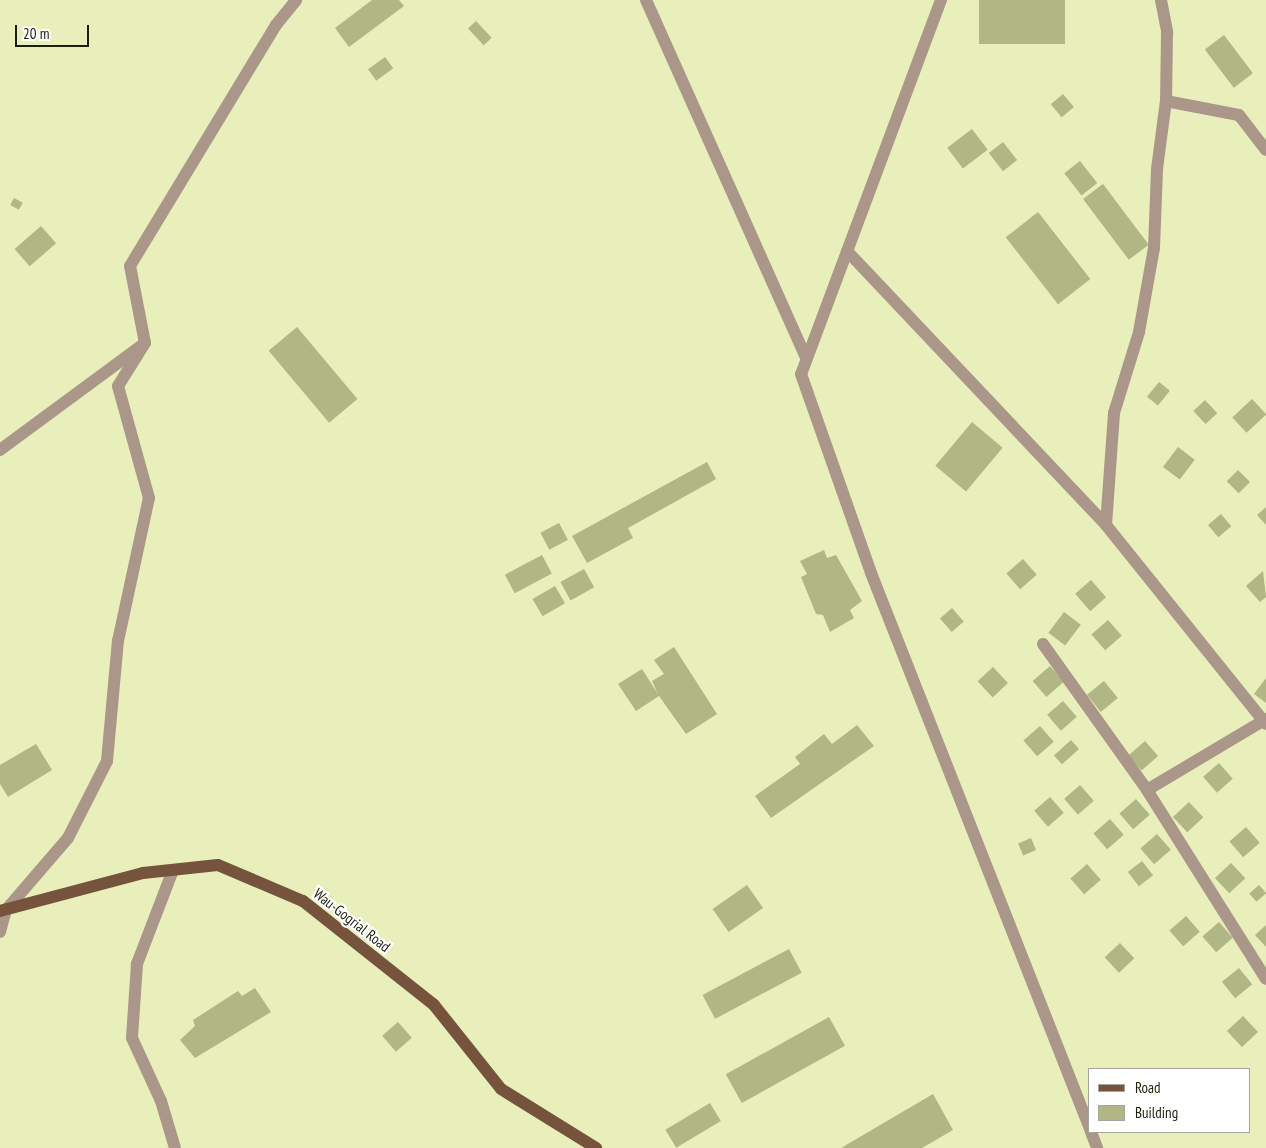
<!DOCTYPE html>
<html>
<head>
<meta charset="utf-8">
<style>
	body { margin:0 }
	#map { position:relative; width:1266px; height:1148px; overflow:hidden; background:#e8efbb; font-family:"PT Sans Narrow",sans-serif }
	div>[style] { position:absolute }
	.building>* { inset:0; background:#b0b684; transform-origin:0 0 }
	.street>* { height:12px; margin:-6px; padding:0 6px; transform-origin:6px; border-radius:6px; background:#ab978a }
	.primary>* { height:12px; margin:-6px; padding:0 6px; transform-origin:6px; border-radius:6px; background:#76533c }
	span { translate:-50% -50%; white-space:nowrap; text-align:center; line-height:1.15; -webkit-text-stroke:4.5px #fff; paint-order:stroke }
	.street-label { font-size:15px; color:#1c1e0a }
	.legend { position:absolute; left:1088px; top:1068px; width:162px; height:65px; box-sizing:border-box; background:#fff; border:1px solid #a4a59d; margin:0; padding:6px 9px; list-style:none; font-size:15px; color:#1c1e0a }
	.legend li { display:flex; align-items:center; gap:10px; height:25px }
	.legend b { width:25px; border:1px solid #a4a59d }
	.scale { position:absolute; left:15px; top:25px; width:74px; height:22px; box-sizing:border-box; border:2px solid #1c1e0a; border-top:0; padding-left:6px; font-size:15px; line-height:18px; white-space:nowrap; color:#1c1e0a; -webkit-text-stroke:4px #fff; paint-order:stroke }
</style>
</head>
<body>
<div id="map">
	<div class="building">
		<div style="clip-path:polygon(372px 0,399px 0,404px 6px,349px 47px,335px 28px)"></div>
		<div style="left:979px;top:0;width:86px;height:44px"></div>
		<div style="left:476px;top:21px;width:23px;height:11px;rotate:47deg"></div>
		<div style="left:1224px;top:35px;width:48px;height:24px;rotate:53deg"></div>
		<div style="left:385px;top:57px;width:14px;height:21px;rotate:54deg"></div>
		<div style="left:1063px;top:94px;width:17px;height:16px;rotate:50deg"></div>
		<div style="left:972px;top:129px;width:26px;height:31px;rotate:53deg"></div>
		<div style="left:1003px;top:142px;width:23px;height:18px;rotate:52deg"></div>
		<div style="left:1080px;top:161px;width:28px;height:20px;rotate:52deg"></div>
		<div style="left:1103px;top:184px;width:76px;height:25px;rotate:53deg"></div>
		<div style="left:14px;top:198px;width:10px;height:8px;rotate:29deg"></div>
		<div style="left:1038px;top:212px;width:85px;height:41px;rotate:52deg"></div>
		<div style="left:41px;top:226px;width:23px;height:35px;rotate:49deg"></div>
		<div style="left:297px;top:327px;width:94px;height:37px;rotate:50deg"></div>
		<div style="left:1159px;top:382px;width:14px;height:19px;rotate:39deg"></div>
		<div style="left:1252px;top:399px;width:21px;height:27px;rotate:47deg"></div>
		<div style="left:1205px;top:400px;width:18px;height:16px;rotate:47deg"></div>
		<div style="left:972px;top:422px;width:40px;height:57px;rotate:40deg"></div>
		<div style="left:1178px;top:447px;width:21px;height:25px;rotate:37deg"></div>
		<div style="clip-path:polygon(707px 462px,716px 479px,628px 528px,633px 538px,587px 563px,572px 536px)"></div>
		<div style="left:1238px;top:470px;width:17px;height:16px;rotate:45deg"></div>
		<div style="clip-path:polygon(1266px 507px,1266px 525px,1257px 515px)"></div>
		<div style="left:1221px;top:514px;width:16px;height:17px;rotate:50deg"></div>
		<div style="left:559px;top:523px;width:19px;height:21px;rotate:62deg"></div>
		<div style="clip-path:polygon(824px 550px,827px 558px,836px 555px,862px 601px,850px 610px,854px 618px,830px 632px,823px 615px,816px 614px,801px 577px,807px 574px,800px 561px)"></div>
		<div style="left:542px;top:555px;width:21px;height:42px;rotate:62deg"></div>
		<div style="left:1023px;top:559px;width:21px;height:22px;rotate:49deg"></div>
		<div style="left:584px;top:569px;width:21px;height:27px;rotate:61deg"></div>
		<div style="clip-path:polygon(1263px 571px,1266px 597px,1260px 602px,1246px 586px)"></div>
		<div style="left:1091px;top:580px;width:23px;height:21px;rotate:49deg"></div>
		<div style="left:555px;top:586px;width:20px;height:26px;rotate:60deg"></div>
		<div style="left:952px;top:608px;width:18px;height:16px;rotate:49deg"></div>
		<div style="left:1064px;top:612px;width:21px;height:26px;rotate:37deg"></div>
		<div style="left:1108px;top:620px;width:21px;height:22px;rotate:49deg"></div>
		<div style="clip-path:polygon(674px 647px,717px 714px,686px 734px,659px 696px,636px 711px,618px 684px,642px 669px,658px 694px,652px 681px,664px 674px,654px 660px)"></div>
		<div style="left:1050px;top:666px;width:21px;height:23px;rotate:49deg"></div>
		<div style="left:993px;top:667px;width:22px;height:21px;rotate:47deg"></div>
		<div style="clip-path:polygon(1266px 678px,1266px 703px,1254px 694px)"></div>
		<div style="left:1104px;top:681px;width:22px;height:22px;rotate:51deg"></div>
		<div style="left:1063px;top:701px;width:21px;height:21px;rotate:49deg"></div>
		<div style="clip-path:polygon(857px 725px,874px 746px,771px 818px,755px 796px,800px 764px,795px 757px,824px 734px,832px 744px)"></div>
		<div style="left:1040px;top:726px;width:21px;height:22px;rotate:49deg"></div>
		<div style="left:1071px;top:740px;width:12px;height:23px;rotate:48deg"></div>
		<div style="left:1145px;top:741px;width:20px;height:22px;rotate:49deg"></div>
		<div style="clip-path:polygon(36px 744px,52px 770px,8px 797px,0 784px,0 765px)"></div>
		<div style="left:1219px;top:763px;width:21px;height:21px;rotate:49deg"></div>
		<div style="left:1080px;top:785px;width:21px;height:21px;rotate:49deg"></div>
		<div style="left:1050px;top:797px;width:21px;height:21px;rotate:49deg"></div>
		<div style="left:1136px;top:799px;width:21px;height:22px;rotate:49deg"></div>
		<div style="left:1189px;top:802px;width:21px;height:22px;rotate:47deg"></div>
		<div style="left:1110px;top:819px;width:21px;height:22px;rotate:49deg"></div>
		<div style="left:1246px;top:827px;width:21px;height:22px;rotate:49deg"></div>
		<div style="left:1157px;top:834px;width:21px;height:22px;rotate:49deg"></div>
		<div style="left:1031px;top:838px;width:13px;height:14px;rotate:67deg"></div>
		<div style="left:1142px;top:861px;width:18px;height:18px;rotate:52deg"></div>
		<div style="left:1231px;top:863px;width:21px;height:22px;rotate:47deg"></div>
		<div style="left:1087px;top:864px;width:21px;height:22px;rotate:49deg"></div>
		<div style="left:747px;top:885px;width:28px;height:42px;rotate:55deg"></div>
		<div style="left:1259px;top:885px;width:11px;height:13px;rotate:49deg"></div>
		<div style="left:1186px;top:916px;width:21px;height:22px;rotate:49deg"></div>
		<div style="left:1219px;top:922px;width:21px;height:22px;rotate:49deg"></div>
		<div style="clip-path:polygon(1266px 925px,1266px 947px,1255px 935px)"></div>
		<div style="left:1120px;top:943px;width:21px;height:21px;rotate:47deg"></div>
		<div style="left:789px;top:949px;width:27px;height:98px;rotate:62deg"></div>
		<div style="left:1239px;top:968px;width:21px;height:22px;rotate:51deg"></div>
		<div style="clip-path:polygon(255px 988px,271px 1012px,195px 1058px,180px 1040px,195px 1026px,193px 1020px,238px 991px,242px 996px)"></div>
		<div style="left:1243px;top:1016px;width:22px;height:22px;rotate:47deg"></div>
		<div style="left:829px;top:1017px;width:33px;height:118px;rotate:61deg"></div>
		<div style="left:398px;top:1022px;width:21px;height:21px;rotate:49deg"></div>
		<div style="clip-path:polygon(933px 1094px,953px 1130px,922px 1148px,841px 1148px)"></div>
		<div style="left:710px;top:1103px;width:21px;height:52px;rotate:59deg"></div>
	</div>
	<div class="street">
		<div style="left:646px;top:0;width:392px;rotate:65.9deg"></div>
		<div style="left:941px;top:0;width:399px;rotate:110.5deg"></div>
		<div style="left:801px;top:374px;width:211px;rotate:70.6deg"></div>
		<div style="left:871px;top:573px;width:598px;rotate:68.5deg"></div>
		<div style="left:1161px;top:0;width:33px;rotate:79deg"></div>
		<div style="left:1167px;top:32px;width:69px;rotate:90.8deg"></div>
		<div style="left:1166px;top:101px;width:74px;rotate:10.9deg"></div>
		<div style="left:1239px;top:115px;width:44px;rotate:52.4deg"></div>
		<div style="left:847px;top:251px;width:377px;rotate:46.6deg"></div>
		<div style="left:1106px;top:525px;width:255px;rotate:51.2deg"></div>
		<div style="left:0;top:450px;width:180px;rotate:-36.4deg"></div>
		<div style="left:145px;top:343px;width:78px;rotate:-101deg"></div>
		<div style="left:130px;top:266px;width:282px;rotate:-58.8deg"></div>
		<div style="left:276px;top:25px;width:32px;rotate:-51deg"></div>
		<div style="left:1106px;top:525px;width:112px;rotate:-85.9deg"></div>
		<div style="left:1114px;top:413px;width:85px;rotate:-72.8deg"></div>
		<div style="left:1139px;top:332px;width:85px;rotate:-79.9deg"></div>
		<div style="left:1154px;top:248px;width:79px;rotate:-87.8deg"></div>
		<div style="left:1157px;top:169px;width:69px;rotate:-82.5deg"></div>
		<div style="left:1043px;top:644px;width:179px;rotate:54.5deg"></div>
		<div style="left:1147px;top:790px;width:223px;rotate:57.8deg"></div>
		<div style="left:1147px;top:790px;width:139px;rotate:-30.8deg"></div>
		<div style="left:173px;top:870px;width:101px;rotate:111deg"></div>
		<div style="left:137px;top:964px;width:74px;rotate:93.9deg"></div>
		<div style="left:132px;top:1038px;width:69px;rotate:65.3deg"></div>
		<div style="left:161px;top:1101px;width:49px;rotate:73.4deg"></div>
		<div style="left:0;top:932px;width:23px;rotate:-75deg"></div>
		<div style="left:6px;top:910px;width:95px;rotate:-49.3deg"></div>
		<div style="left:68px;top:838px;width:86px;rotate:-63.1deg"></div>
		<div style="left:107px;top:761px;width:121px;rotate:-84.8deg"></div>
		<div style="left:118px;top:641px;width:146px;rotate:-77.8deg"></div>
		<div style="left:149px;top:498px;width:116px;rotate:-105.5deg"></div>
		<div style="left:118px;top:386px;width:51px;rotate:-57.9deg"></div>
		<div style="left:1091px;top:1132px;width:17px;rotate:69deg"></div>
	</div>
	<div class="primary">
		<div style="left:0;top:911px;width:148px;rotate:-14.9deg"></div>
		<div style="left:143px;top:873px;width:75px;rotate:-6.1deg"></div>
		<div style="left:218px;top:865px;width:92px;rotate:23deg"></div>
		<div style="left:303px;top:901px;width:167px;rotate:38.4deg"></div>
		<div style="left:434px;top:1005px;width:107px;rotate:51.4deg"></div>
		<div style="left:501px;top:1089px;width:112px;rotate:31.8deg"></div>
	</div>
	<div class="street-label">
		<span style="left:352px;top:920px;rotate:38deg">Wau-Gogrial Road</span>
	</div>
	<ul class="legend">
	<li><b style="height:6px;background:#76533c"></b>Road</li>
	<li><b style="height:14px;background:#b0b684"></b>Building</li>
	</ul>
	<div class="scale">20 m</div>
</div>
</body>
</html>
